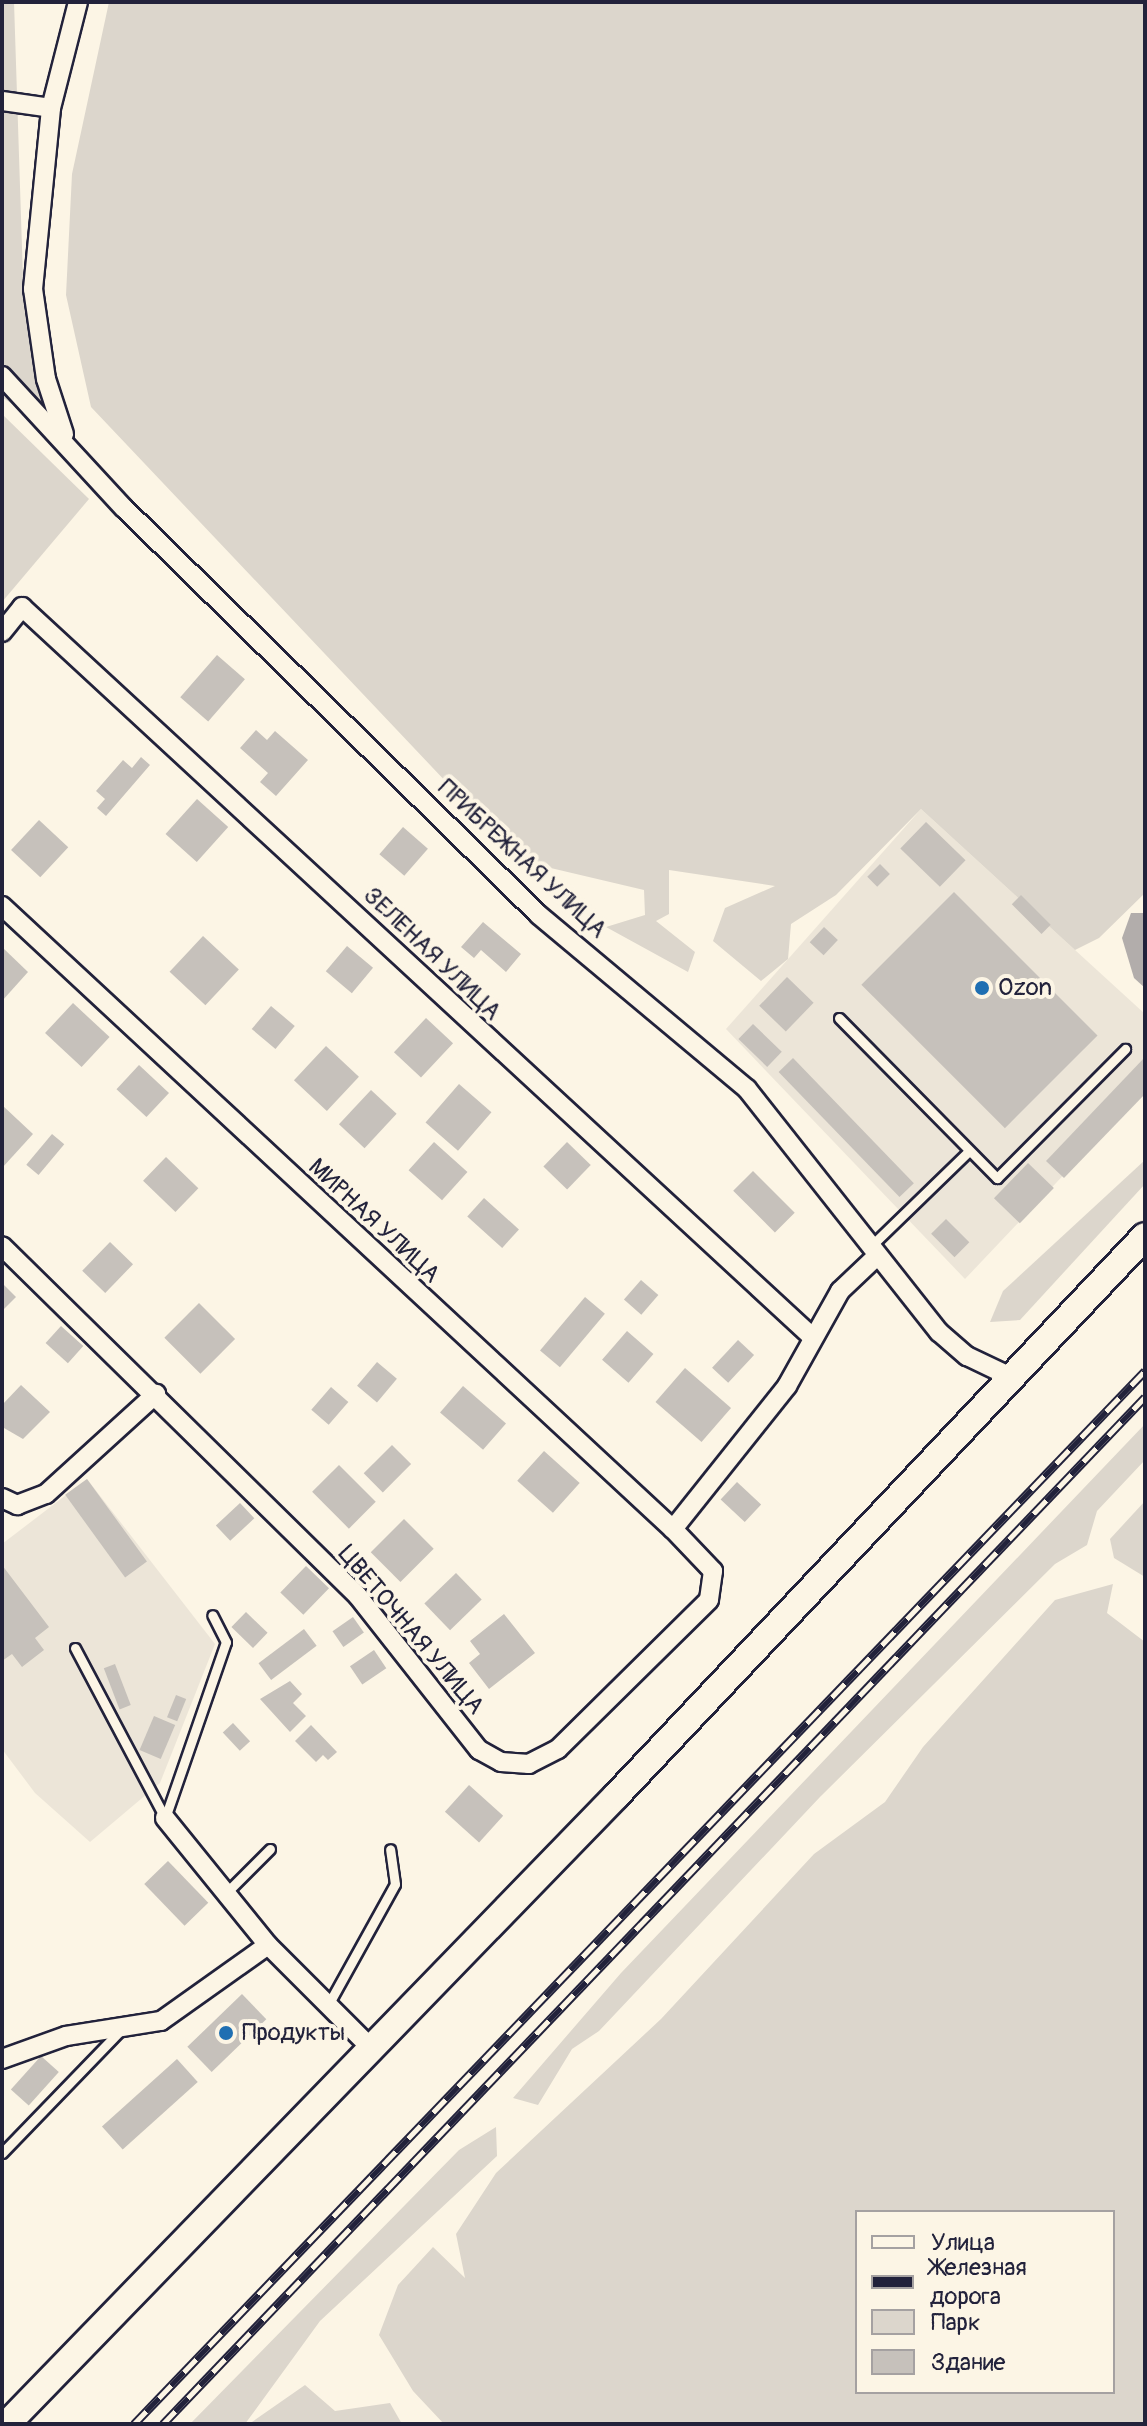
<!DOCTYPE html>
<html>
<head>
<meta charset="utf-8">
<style>
	body { margin:0 }
	#map { position:relative; width:1147px; height:2426px; overflow:hidden; background:#fcf5e5; font-family:Pangolin,sans-serif }
	div>[style] { position:absolute }
	.built>* { inset:0; background:#ece5d8 }
	.green>* { inset:0; background:#dcd6cc }
	.water>* { inset:0; background:#b2adab }
	.building>* { inset:0; background:#c6c1bb; transform-origin:0 0 }
	.roads { filter:drop-shadow(2px 0 #22223b) drop-shadow(-2px 0 #22223b) drop-shadow(0 2px #22223b) drop-shadow(0 -2px #22223b) }
	.lane>* { height:9px; margin:-4.5px; padding:0 4.5px; transform-origin:4.5px; border-radius:4.5px; background:#fcf5e5 }
	.street>* { height:18px; margin:-9px; padding:0 9px; transform-origin:9px; border-radius:9px; background:#fcf5e5 }
	.secondary>* { height:26px; margin:-13px; padding:0 13px; transform-origin:13px; border-radius:13px; background:#fcf5e5 }
	.rail>* { height:9px; margin-top:-4.5px; transform-origin:0; background:repeating-linear-gradient(90deg,#fcf5e5 0 18px,#22223b 0 36px); box-sizing:border-box; border-block:2px solid #22223b }
	.dots>* { width:22px; height:22px; translate:-50% -50%; box-sizing:border-box; border:4px solid #fcf5e5; border-radius:50% }
	span { translate:-50% -50%; white-space:nowrap; text-align:center; line-height:1.15; -webkit-text-stroke:8px #fcf5e5; paint-order:stroke }
	.street-label { font-size:24px; color:#22223b }
	.poi-label { font-size:24px; color:#22223b }
	.left { translate:0 -50%; text-align:left }
	.frame { position:absolute; inset:0; border:4px solid #22223b; pointer-events:none }
	.legend { position:absolute; left:855px; top:2210px; width:260px; height:184px; box-sizing:border-box; background:#fcf5e5; border:2px solid #a5a1a1; margin:0; padding:10px 14px; list-style:none; font-size:24px; color:#22223b }
	.legend li { display:flex; align-items:center; gap:16px; height:40px }
	.legend b { width:40px; border:2px solid #a5a1a1 }
</style>
</head>
<body>
<div id="map">
	<div class="built">
		<div style="clip-path:polygon(921px 809px,1145px 1014px,1145px 1089px,965px 1279px,726px 1029px)"></div>
		<div style="clip-path:polygon(87px 1479px,215px 1644px,160px 1783px,90px 1842px,35px 1793px,2px 1749px,2px 1544px)"></div>
	</div>
	<div class="green">
		<div style="clip-path:polygon(2px 2px,14px 2px,24px 309px,54px 433px,2px 397px)"></div>
		<div style="clip-path:polygon(109px 2px,1145px 2px,1145px 893px,1099px 938px,1075px 950px,921px 809px,836px 895px,791px 924px,788px 959px,761px 981px,713px 941px,725px 908px,775px 886px,669px 870px,669px 914px,656px 921px,695px 952px,688px 972px,606px 927px,645px 915px,644px 890px,521px 861px,91px 407px,66px 295px,72px 174px)"></div>
		<div style="clip-path:polygon(2px 414px,89px 499px,2px 602px)"></div>
		<div style="clip-path:polygon(1145px 1160px,1145px 1184px,1020px 1320px,990px 1322px,1003px 1291px)"></div>
		<div style="clip-path:polygon(1145px 1424px,1145px 1460px,1097px 1511px,1087px 1545px,1055px 1564px,820px 1797px,599px 2031px,572px 2049px,538px 2105px,513px 2098px,621px 1973px)"></div>
		<div style="clip-path:polygon(1145px 1501px,1145px 1577px,1114px 1558px,1110px 1539px)"></div>
		<div style="clip-path:polygon(evenodd,1113px 1584px,1107px 1613px,1145px 1642px,1145px 2424px,444px 2424px,413px 2391px,379px 2335px,398px 2285px,433px 2247px,465px 2278px,456px 2234px,496px 2173px,661px 2019px,814px 1854px,885px 1802px,923px 1747px,1055px 1600px,1113px 1584px,1113px 2212px,1113px 2392px,857px 2392px,857px 2212px,1113px 2212px)"></div>
		<div style="clip-path:polygon(496px 2127px,497px 2156px,320px 2321px,245px 2424px,190px 2424px,459px 2150px)"></div>
		<div style="clip-path:polygon(305px 2385px,335px 2411px,390px 2403px,402px 2424px,249px 2424px)"></div>
	</div>
	<div class="water">
		<div style="clip-path:polygon(1131px 913px,1145px 913px,1145px 988px,1134px 978px,1122px 938px)"></div>
	</div>
	<div class="building">
		<div style="left:217px;top:655px;width:37px;height:56px;rotate:41deg"></div>
		<div style="clip-path:polygon(256px 730px,267px 740px,275px 731px,308px 760px,276px 796px,260px 782px,268px 773px,240px 748px)"></div>
		<div style="clip-path:polygon(141px 757px,150px 765px,106px 816px,97px 808px,105px 799px,96px 791px,123px 760px,132px 768px)"></div>
		<div style="left:197px;top:799px;width:42px;height:47px;rotate:42deg"></div>
		<div style="left:39px;top:820px;width:40px;height:41px;rotate:43deg"></div>
		<div style="left:926px;top:822px;width:55px;height:37px;rotate:44deg"></div>
		<div style="left:403px;top:827px;width:33px;height:36px;rotate:41deg"></div>
		<div style="left:880px;top:864px;width:14px;height:18px;rotate:45deg"></div>
		<div style="left:954px;top:892px;width:203px;height:131px;rotate:45deg"></div>
		<div style="left:1021px;top:895px;width:42px;height:13px;rotate:45deg"></div>
		<div style="clip-path:polygon(483px 922px,521px 954px,506px 972px,481px 950px,474px 958px,461px 947px)"></div>
		<div style="left:824px;top:927px;width:19px;height:21px;rotate:43deg"></div>
		<div style="left:203px;top:936px;width:49px;height:49px;rotate:43deg"></div>
		<div style="left:347px;top:946px;width:34px;height:33px;rotate:40deg"></div>
		<div style="clip-path:polygon(2px 947px,28px 972px,2px 1001px)"></div>
		<div style="left:787px;top:977px;width:37px;height:40px;rotate:44deg"></div>
		<div style="left:73px;top:1003px;width:50px;height:41px;rotate:43deg"></div>
		<div style="left:271px;top:1006px;width:31px;height:30px;rotate:40deg"></div>
		<div style="left:426px;top:1018px;width:37px;height:47px;rotate:43deg"></div>
		<div style="left:753px;top:1024px;width:40px;height:21px;rotate:44deg"></div>
		<div style="left:326px;top:1046px;width:45px;height:47px;rotate:43deg"></div>
		<div style="clip-path:polygon(1145px 1057px,1145px 1094px,1064px 1178px,1046px 1161px)"></div>
		<div style="left:793px;top:1058px;width:174px;height:20px;rotate:46deg"></div>
		<div style="left:139px;top:1065px;width:41px;height:33px;rotate:43deg"></div>
		<div style="left:459px;top:1084px;width:43px;height:51px;rotate:41deg"></div>
		<div style="left:371px;top:1090px;width:35px;height:47px;rotate:43deg"></div>
		<div style="clip-path:polygon(2px 1105px,33px 1134px,2px 1168px)"></div>
		<div style="left:52px;top:1134px;width:16px;height:40px;rotate:40deg"></div>
		<div style="left:434px;top:1142px;width:45px;height:38px;rotate:42deg"></div>
		<div style="left:567px;top:1142px;width:33px;height:34px;rotate:44deg"></div>
		<div style="left:166px;top:1157px;width:45px;height:33px;rotate:44deg"></div>
		<div style="left:1028px;top:1163px;width:36px;height:49px;rotate:44deg"></div>
		<div style="left:753px;top:1171px;width:59px;height:28px;rotate:45deg"></div>
		<div style="left:484px;top:1198px;width:47px;height:25px;rotate:42deg"></div>
		<div style="left:946px;top:1219px;width:33px;height:21px;rotate:45deg"></div>
		<div style="left:110px;top:1242px;width:32px;height:40px;rotate:44deg"></div>
		<div style="left:641px;top:1280px;width:23px;height:26px;rotate:41deg"></div>
		<div style="clip-path:polygon(2px 1283px,16px 1297px,2px 1311px)"></div>
		<div style="left:585px;top:1297px;width:26px;height:70px;rotate:40deg"></div>
		<div style="left:199px;top:1303px;width:51px;height:49px;rotate:45deg"></div>
		<div style="left:61px;top:1326px;width:30px;height:23px;rotate:42deg"></div>
		<div style="left:627px;top:1331px;width:35px;height:38px;rotate:41deg"></div>
		<div style="left:738px;top:1340px;width:22px;height:38px;rotate:43deg"></div>
		<div style="left:377px;top:1362px;width:26px;height:31px;rotate:40deg"></div>
		<div style="left:685px;top:1368px;width:61px;height:45px;rotate:41deg"></div>
		<div style="clip-path:polygon(21px 1385px,50px 1412px,23px 1439px,4px 1428px,2px 1419px,2px 1405px)"></div>
		<div style="left:463px;top:1386px;width:57px;height:35px;rotate:41deg"></div>
		<div style="left:331px;top:1387px;width:23px;height:30px;rotate:41deg"></div>
		<div style="left:392px;top:1445px;width:27px;height:40px;rotate:45deg"></div>
		<div style="left:544px;top:1451px;width:48px;height:40px;rotate:42deg"></div>
		<div style="left:339px;top:1465px;width:52px;height:38px;rotate:45deg"></div>
		<div style="left:87px;top:1479px;width:102px;height:27px;rotate:54deg"></div>
		<div style="left:737px;top:1482px;width:33px;height:24px;rotate:43deg"></div>
		<div style="left:240px;top:1503px;width:21px;height:33px;rotate:47deg"></div>
		<div style="left:404px;top:1519px;width:42px;height:47px;rotate:45deg"></div>
		<div style="clip-path:polygon(2px 1565px,49px 1627px,35px 1638px,44px 1650px,22px 1667px,12px 1654px,2px 1661px)"></div>
		<div style="left:306px;top:1566px;width:32px;height:37px;rotate:44deg"></div>
		<div style="left:456px;top:1573px;width:37px;height:44px;rotate:46deg"></div>
		<div style="left:246px;top:1612px;width:30px;height:21px;rotate:44deg"></div>
		<div style="clip-path:polygon(504px 1614px,535px 1653px,489px 1689px,469px 1663px,480px 1654px,470px 1641px)"></div>
		<div style="left:353px;top:1617px;width:19px;height:25px;rotate:55deg"></div>
		<div style="left:304px;top:1629px;width:21px;height:57px;rotate:53deg"></div>
		<div style="left:374px;top:1650px;width:22px;height:29px;rotate:56deg"></div>
		<div style="left:115px;top:1664px;width:44px;height:12px;rotate:69deg"></div>
		<div style="clip-path:polygon(290px 1681px,302px 1694px,293px 1703px,306px 1716px,290px 1732px,260px 1699px)"></div>
		<div style="left:176px;top:1695px;width:11px;height:24px;rotate:22deg"></div>
		<div style="left:154px;top:1716px;width:23px;height:37px;rotate:23deg"></div>
		<div style="left:233px;top:1723px;width:25px;height:14px;rotate:47deg"></div>
		<div style="clip-path:polygon(311px 1725px,337px 1752px,328px 1760px,323px 1755px,316px 1762px,295px 1741px)"></div>
		<div style="left:469px;top:1785px;width:46px;height:36px;rotate:42deg"></div>
		<div style="left:168px;top:1861px;width:58px;height:33px;rotate:46deg"></div>
		<div style="left:242px;top:1994px;width:35px;height:76px;rotate:46deg"></div>
		<div style="left:41px;top:2056px;width:24px;height:45px;rotate:42deg"></div>
		<div style="left:177px;top:2059px;width:31px;height:101px;rotate:48deg"></div>
	</div>
	<div class="roads">
		<div class="lane">
			<div style="left:839px;top:1018px;width:225px;rotate:45.4deg"></div>
			<div style="left:997px;top:1178px;width:182px;rotate:-45.2deg"></div>
			<div style="left:871px;top:1246px;width:136px;rotate:-44.1deg"></div>
			<div style="left:75px;top:1648px;width:192px;rotate:62.1deg"></div>
			<div style="left:165px;top:1818px;width:186px;rotate:-70.9deg"></div>
			<div style="left:226px;top:1642px;width:30px;rotate:-117deg"></div>
			<div style="left:224px;top:1895px;width:65px;rotate:-45deg"></div>
			<div style="left:328px;top:2005px;width:138px;rotate:-61deg"></div>
			<div style="left:395px;top:1884px;width:35px;rotate:-98deg"></div>
			<div style="left:2px;top:2153px;width:168px;rotate:-46deg"></div>
		</div>
		<div class="street">
			<div style="left:2px;top:101px;width:49px;rotate:8.1deg"></div>
			<div style="left:2px;top:376px;width:180px;rotate:47.3deg"></div>
			<div style="left:124px;top:508px;width:581px;rotate:44.44deg"></div>
			<div style="left:539px;top:915px;width:271px;rotate:39.9deg"></div>
			<div style="left:747px;top:1089px;width:310px;rotate:51.7deg"></div>
			<div style="left:939px;top:1332px;width:37px;rotate:41deg"></div>
			<div style="left:967px;top:1356px;width:49px;rotate:25.5deg"></div>
			<div style="left:64px;top:434px;width:58px;rotate:-108.1deg"></div>
			<div style="left:46px;top:379px;width:91px;rotate:-98.2deg"></div>
			<div style="left:33px;top:289px;width:182px;rotate:-84.3deg"></div>
			<div style="left:51px;top:108px;width:109px;rotate:-75.7deg"></div>
			<div style="left:2px;top:632px;width:32px;rotate:-51deg"></div>
			<div style="left:22px;top:607px;width:1073px;rotate:42.73deg"></div>
			<div style="left:2px;top:906px;width:916px;rotate:42.88deg"></div>
			<div style="left:673px;top:1529px;width:58px;rotate:46.4deg"></div>
			<div style="left:713px;top:1571px;width:29px;rotate:98deg"></div>
			<div style="left:709px;top:1600px;width:212px;rotate:135.4deg"></div>
			<div style="left:558px;top:1749px;width:33px;rotate:153deg"></div>
			<div style="left:529px;top:1764px;width:28px;rotate:-176deg"></div>
			<div style="left:501px;top:1762px;width:25px;rotate:-151deg"></div>
			<div style="left:479px;top:1750px;width:196px;rotate:-128.2deg"></div>
			<div style="left:358px;top:1596px;width:499px;rotate:-135.5deg"></div>
			<div style="left:2px;top:1498px;width:17px;rotate:25deg"></div>
			<div style="left:17px;top:1505px;width:31px;rotate:-21deg"></div>
			<div style="left:46px;top:1494px;width:149px;rotate:-42.3deg"></div>
			<div style="left:673px;top:1529px;width:183px;rotate:-51.4deg"></div>
			<div style="left:787px;top:1386px;width:109px;rotate:-60.8deg"></div>
			<div style="left:840px;top:1291px;width:52px;rotate:-43.5deg"></div>
			<div style="left:165px;top:1818px;width:164px;rotate:51deg"></div>
			<div style="left:268px;top:1945px;width:147px;rotate:45deg"></div>
			<div style="left:2px;top:2059px;width:68px;rotate:-19.8deg"></div>
			<div style="left:66px;top:2036px;width:96px;rotate:-9deg"></div>
			<div style="left:161px;top:2021px;width:131px;rotate:-35.4deg"></div>
		</div>
		<div class="secondary">
			<div style="left:7px;top:2424px;width:875px;rotate:-45.88deg"></div>
			<div style="left:616px;top:1796px;width:770px;rotate:-46.63deg"></div>
		</div>
	</div>
	<div class="rail">
		<div style="left:134px;top:2424px;width:1460px;rotate:-46.17deg"></div>
		<div style="left:163px;top:2424px;width:1421px;rotate:-46.28deg"></div>
	</div>
	<div class="dots">
		<div style="left:982px;top:988px;background:#1f6fb2"></div>
		<div style="left:226px;top:2033px;background:#1f6fb2"></div>
	</div>
	<div class="street-label">
		<span style="left:522px;top:859px;rotate:43deg">ПРИБРЕЖНАЯ УЛИЦА</span>
		<span style="left:432px;top:954px;rotate:44deg">ЗЕЛЕНАЯ УЛИЦА</span>
		<span style="left:374px;top:1221px;rotate:43deg">МИРНАЯ УЛИЦА</span>
		<span style="left:411px;top:1630px;rotate:50deg">ЦВЕТОЧНАЯ УЛИЦА</span>
	</div>
	<div class="poi-label">
		<span class="left" style="left:998px;top:988px">Ozon</span>
		<span class="left" style="left:242px;top:2033px">Продукты</span>
	</div>
	<div class="frame"></div>
	<ul class="legend">
	<li><b style="height:10px;background:#fcf5e5"></b>Улица</li>
	<li><b style="height:10px;background:#22223b"></b>Железная дорога</li>
	<li><b style="height:22px;background:#dcd6cc"></b>Парк</li>
	<li><b style="height:22px;background:#c6c1bb"></b>Здание</li>
	</ul>
</div>
</body>
</html>
